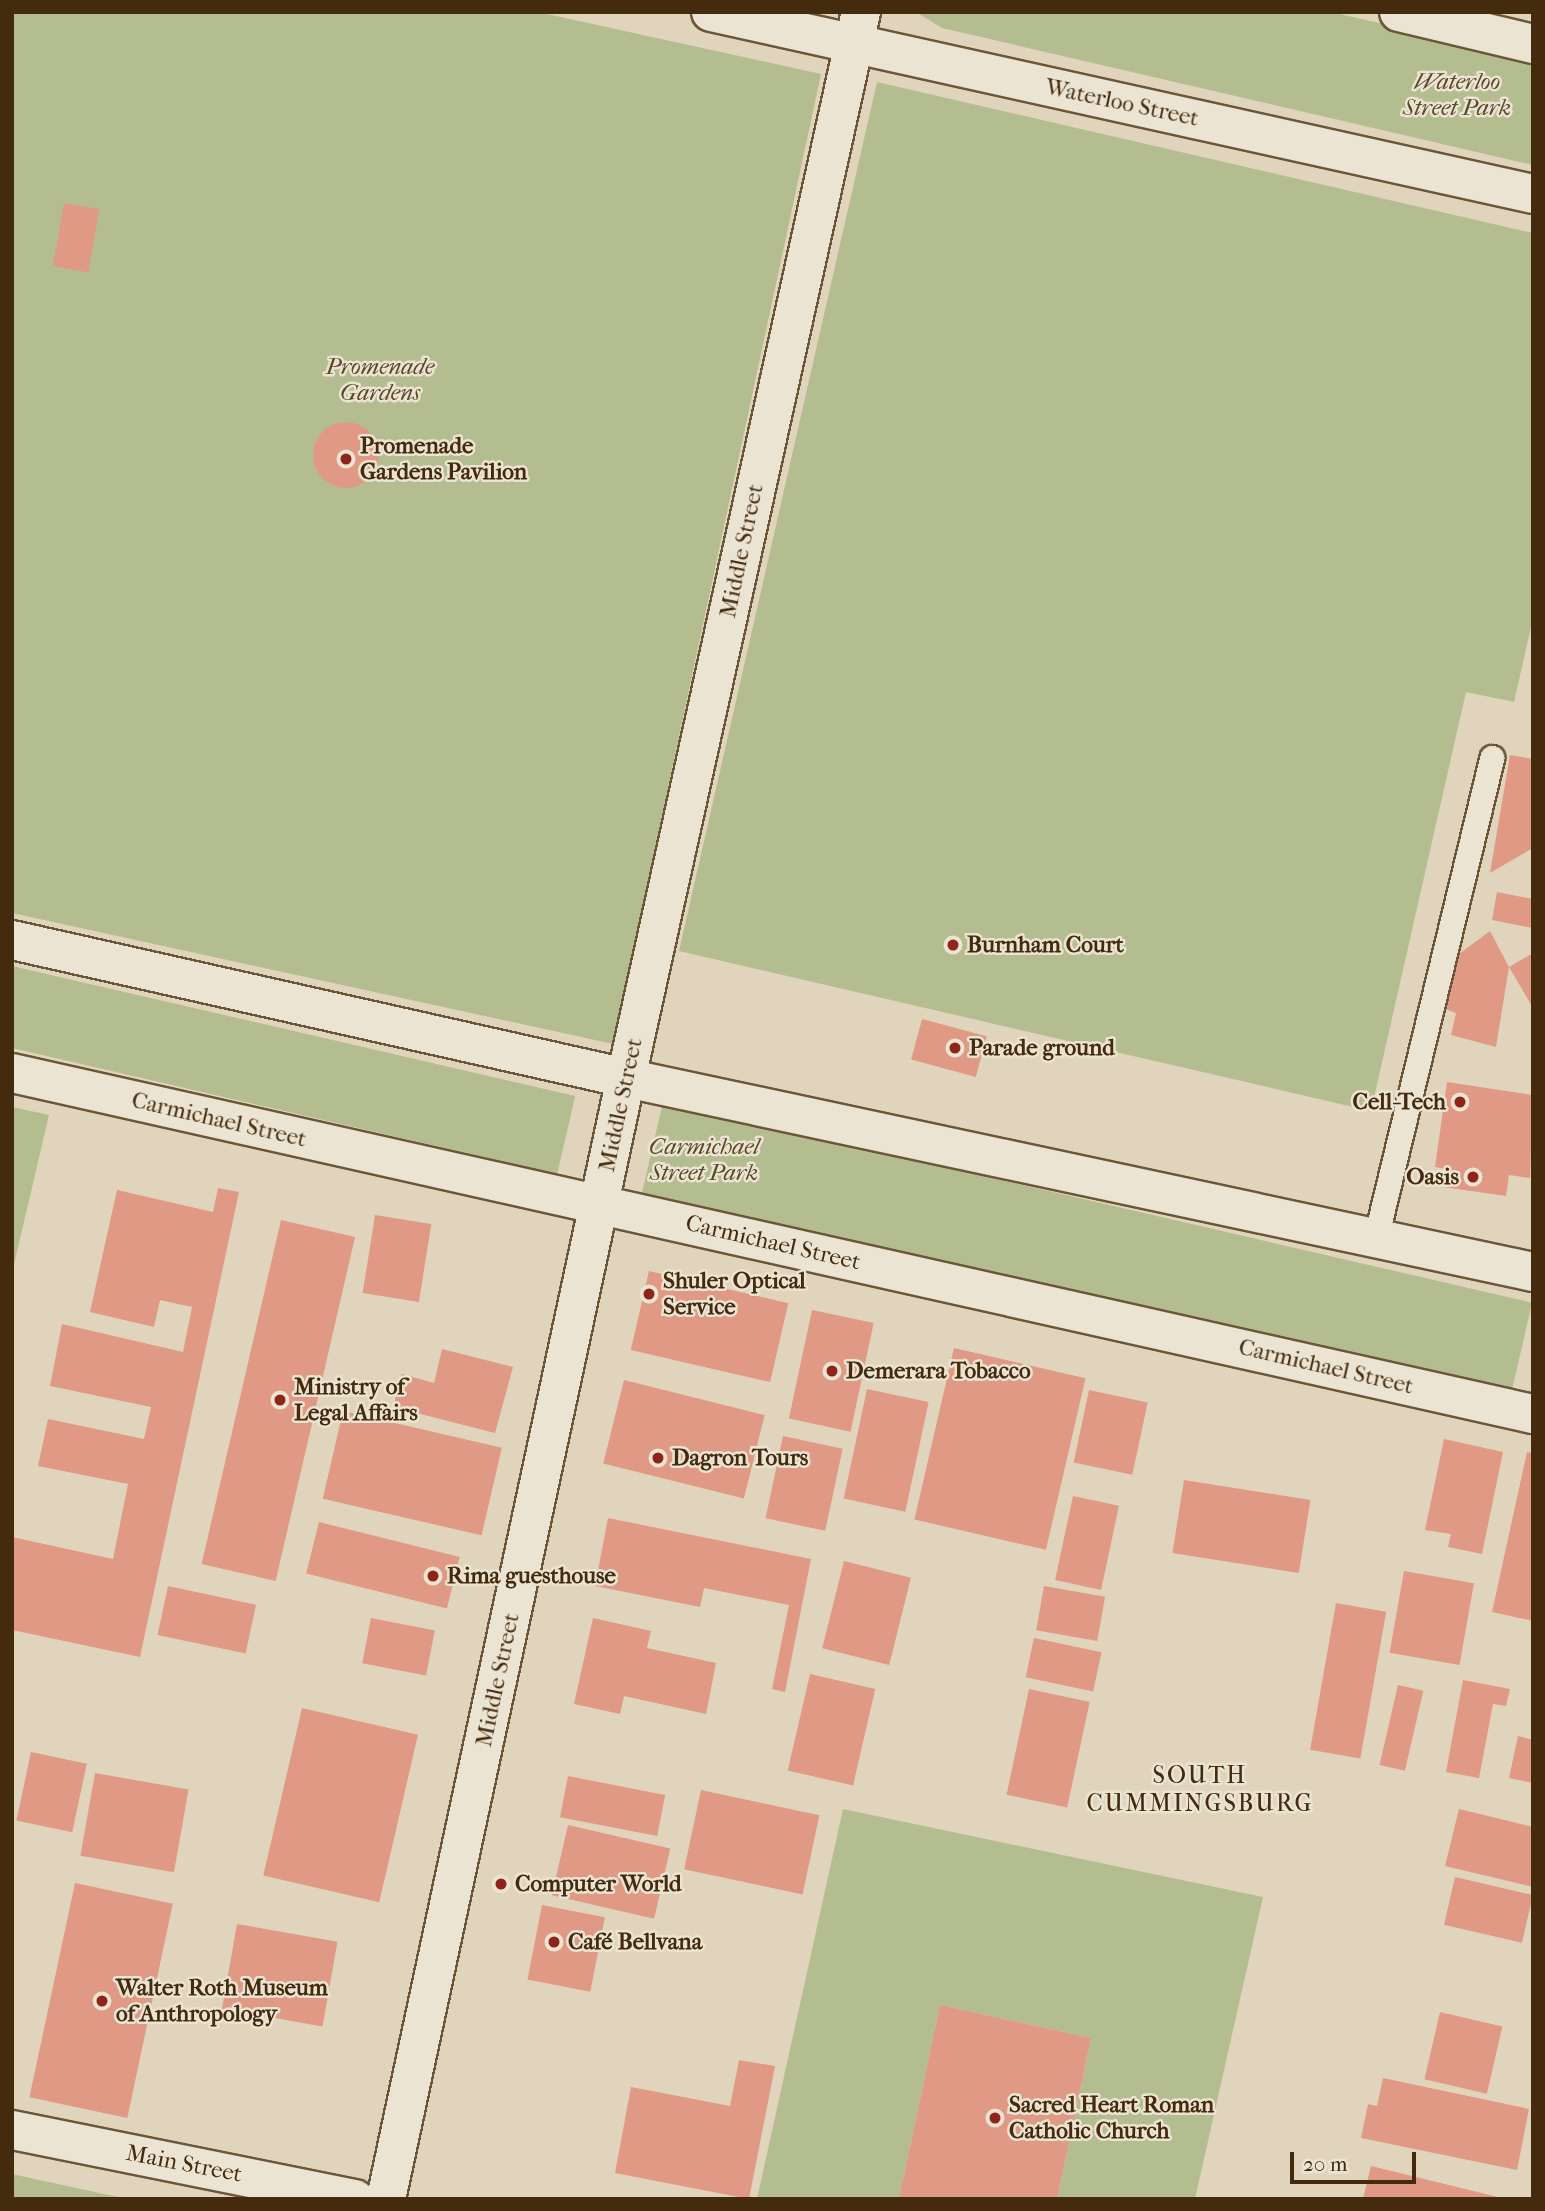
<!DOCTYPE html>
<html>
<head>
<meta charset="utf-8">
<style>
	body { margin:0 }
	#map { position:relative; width:1545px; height:2211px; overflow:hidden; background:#e0d5bc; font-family:"IM FELL French Canon",serif }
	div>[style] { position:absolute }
	.green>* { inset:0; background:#b4bd8f; transform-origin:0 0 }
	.building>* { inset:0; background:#df9984; transform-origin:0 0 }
	.round { border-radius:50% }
	.roads { filter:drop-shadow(2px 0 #6c5639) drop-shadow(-2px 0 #6c5639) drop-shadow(0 2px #6c5639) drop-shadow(0 -2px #6c5639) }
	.service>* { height:24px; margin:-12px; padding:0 12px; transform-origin:12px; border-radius:12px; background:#ebe4d3 }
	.tertiary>* { height:38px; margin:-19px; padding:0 19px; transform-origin:19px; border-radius:19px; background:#ebe4d3 }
	.secondary>* { height:38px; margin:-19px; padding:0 19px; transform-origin:19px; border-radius:19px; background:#ebe4d3 }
	.dots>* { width:19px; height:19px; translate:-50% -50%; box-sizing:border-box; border:4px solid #ebe4d3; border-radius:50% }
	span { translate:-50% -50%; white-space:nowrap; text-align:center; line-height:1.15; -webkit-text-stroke:5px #ebe4d3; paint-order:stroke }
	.park-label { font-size:23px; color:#5b4827; font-style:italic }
	.street-label { font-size:23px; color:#452b0d }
	.poi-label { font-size:23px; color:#452b0d; font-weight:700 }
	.left { translate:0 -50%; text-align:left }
	.right { translate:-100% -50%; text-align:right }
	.neighbourhood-label { font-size:24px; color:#452b0d; letter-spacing:2px }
	.frame { position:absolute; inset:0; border:14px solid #452b0d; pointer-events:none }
	.scale { position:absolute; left:1290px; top:2152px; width:126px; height:32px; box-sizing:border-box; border:4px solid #452b0d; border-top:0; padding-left:9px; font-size:21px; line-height:24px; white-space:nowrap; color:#452b0d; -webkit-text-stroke:5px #ebe4d3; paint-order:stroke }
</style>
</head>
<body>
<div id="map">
	<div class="green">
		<div style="clip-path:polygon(12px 12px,538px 12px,821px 74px,613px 1044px,12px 913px)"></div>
		<div style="clip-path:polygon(916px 12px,1331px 12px,1533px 58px,1533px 165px,942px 28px)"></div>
		<div style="clip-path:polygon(877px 82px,1533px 233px,1533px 618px,1514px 702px,1466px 692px,1371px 1111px,679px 951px)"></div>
		<div style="left:12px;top:966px;width:578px;height:80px;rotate:13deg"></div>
		<div style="left:663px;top:1102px;width:892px;height:95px;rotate:13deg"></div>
		<div style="clip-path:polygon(12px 1107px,49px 1115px,12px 1273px)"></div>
		<div style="clip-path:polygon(843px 1809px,1263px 1897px,1195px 2199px,1057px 2199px,1091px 2038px,940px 2005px,899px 2199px,757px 2199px)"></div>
		<div style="clip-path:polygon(12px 2174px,127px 2199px,12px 2199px)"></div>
	</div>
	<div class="building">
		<div style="left:64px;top:203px;width:36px;height:64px;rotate:10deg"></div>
		<div class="round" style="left:313px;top:422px;width:66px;height:66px"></div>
		<div style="clip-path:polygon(1510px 755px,1533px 759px,1533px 848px,1490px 873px)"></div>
		<div style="clip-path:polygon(1497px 892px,1533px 899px,1533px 928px,1492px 920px)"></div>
		<div style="clip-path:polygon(1490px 931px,1509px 967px,1496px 1047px,1451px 1035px,1456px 1013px,1445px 1009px,1459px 954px)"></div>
		<div style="clip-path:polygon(1533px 953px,1533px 1008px,1509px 967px)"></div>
		<div style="left:922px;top:1019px;width:67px;height:42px;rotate:15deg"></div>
		<div style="clip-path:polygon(1447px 1082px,1533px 1095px,1530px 1178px,1509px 1175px,1506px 1196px,1443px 1187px,1445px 1169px,1435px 1167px)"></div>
		<div style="clip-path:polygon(218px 1188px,239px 1192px,140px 1657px,12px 1630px,12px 1537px,113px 1559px,128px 1484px,38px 1466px,48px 1419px,144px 1439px,151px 1407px,50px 1386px,62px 1324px,183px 1352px,192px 1307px,160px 1300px,154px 1327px,90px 1312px,117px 1190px,213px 1212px)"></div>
		<div style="left:375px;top:1215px;width:57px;height:79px;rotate:9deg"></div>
		<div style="left:281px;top:1220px;width:76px;height:353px;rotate:13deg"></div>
		<div style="left:649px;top:1271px;width:143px;height:81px;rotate:13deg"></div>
		<div style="left:812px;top:1310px;width:63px;height:111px;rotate:12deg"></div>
		<div style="left:954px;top:1348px;width:135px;height:176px;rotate:13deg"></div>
		<div style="clip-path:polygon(442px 1349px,513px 1367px,495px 1433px,393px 1407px,402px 1374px,434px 1383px)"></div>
		<div style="left:624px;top:1380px;width:145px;height:86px;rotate:14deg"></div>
		<div style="left:867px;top:1389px;width:63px;height:112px;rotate:12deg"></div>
		<div style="left:1089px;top:1390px;width:60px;height:74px;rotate:12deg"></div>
		<div style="left:343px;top:1411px;width:163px;height:90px;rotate:13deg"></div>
		<div style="left:783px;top:1436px;width:61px;height:84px;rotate:12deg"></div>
		<div style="clip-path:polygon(1444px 1439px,1503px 1452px,1482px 1554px,1448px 1547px,1451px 1534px,1425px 1530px)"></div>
		<div style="clip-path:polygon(1527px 1452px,1533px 1453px,1533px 1621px,1492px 1612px)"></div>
		<div style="left:1184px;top:1480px;width:128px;height:74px;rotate:9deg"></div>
		<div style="left:1073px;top:1496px;width:47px;height:86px;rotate:12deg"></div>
		<div style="clip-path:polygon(608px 1518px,811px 1559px,785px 1692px,772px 1689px,789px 1605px,704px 1588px,700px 1607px,595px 1586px)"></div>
		<div style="left:319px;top:1522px;width:145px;height:53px;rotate:14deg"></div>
		<div style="left:844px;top:1561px;width:69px;height:90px;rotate:14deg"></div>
		<div style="left:1404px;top:1571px;width:71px;height:83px;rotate:10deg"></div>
		<div style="left:168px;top:1586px;width:90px;height:50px;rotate:12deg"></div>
		<div style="left:1044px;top:1586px;width:62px;height:45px;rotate:10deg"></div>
		<div style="left:1336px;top:1603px;width:51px;height:149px;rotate:10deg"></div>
		<div style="left:371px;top:1618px;width:65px;height:46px;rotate:11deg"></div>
		<div style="clip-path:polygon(593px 1618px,651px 1631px,647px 1648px,716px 1663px,706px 1714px,624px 1696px,620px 1714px,574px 1704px)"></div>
		<div style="left:1034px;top:1638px;width:69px;height:40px;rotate:12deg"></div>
		<div style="left:810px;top:1674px;width:67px;height:99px;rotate:13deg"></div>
		<div style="clip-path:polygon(1463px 1680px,1510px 1689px,1506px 1706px,1493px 1704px,1479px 1778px,1446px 1772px)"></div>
		<div style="left:1398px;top:1685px;width:26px;height:82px;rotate:13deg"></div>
		<div style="left:1029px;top:1689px;width:62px;height:108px;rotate:12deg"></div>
		<div style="left:302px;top:1708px;width:119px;height:172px;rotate:13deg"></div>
		<div style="clip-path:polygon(1518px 1736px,1533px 1740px,1533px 1783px,1509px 1778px)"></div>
		<div style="left:31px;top:1752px;width:57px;height:70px;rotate:12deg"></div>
		<div style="left:95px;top:1773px;width:95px;height:84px;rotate:10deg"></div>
		<div style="left:568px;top:1776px;width:99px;height:42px;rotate:11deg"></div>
		<div style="left:701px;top:1790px;width:121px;height:81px;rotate:12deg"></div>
		<div style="clip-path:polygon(1459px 1809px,1533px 1827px,1533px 1887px,1445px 1866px)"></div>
		<div style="left:568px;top:1825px;width:105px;height:72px;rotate:13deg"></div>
		<div style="left:1455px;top:1877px;width:80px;height:49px;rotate:13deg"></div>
		<div style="left:75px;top:1883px;width:100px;height:219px;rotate:12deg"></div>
		<div style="left:542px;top:1905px;width:64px;height:76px;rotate:11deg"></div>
		<div style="left:237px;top:1924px;width:102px;height:86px;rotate:10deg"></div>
		<div style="clip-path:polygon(940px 2005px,1091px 2038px,1057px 2199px,899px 2199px)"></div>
		<div style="left:1440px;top:2012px;width:64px;height:69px;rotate:13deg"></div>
		<div style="clip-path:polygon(739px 2060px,775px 2066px,749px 2199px,615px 2173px,631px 2087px,730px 2106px)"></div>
		<div style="clip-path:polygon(1383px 2078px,1529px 2109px,1517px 2170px,1361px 2138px,1368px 2104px,1377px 2106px)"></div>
		<div style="clip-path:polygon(1371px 2166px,1502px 2198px,1502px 2199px,1363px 2199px)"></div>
	</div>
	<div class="roads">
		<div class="service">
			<div style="left:1376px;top:1239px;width:495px;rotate:-76.4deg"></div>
		</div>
		<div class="tertiary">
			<div style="left:711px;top:12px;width:842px;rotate:12.48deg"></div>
			<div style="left:1399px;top:12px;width:138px;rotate:13.4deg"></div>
			<div style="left:12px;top:940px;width:629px;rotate:12.67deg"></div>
			<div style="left:626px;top:1078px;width:928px;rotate:12.07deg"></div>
			<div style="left:12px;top:1073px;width:1559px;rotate:12.64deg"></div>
			<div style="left:386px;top:2199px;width:1146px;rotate:-77.92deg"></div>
			<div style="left:626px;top:1078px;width:1092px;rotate:-77.57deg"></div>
		</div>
		<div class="secondary">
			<div style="left:12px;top:2130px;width:350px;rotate:11.4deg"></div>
		</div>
	</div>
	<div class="dots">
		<div style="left:346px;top:459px;background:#8f2418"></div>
		<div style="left:953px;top:945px;background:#8f2418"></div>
		<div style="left:955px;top:1048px;background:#8f2418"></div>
		<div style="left:1460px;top:1102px;background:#8f2418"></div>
		<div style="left:1473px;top:1177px;background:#8f2418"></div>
		<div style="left:649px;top:1294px;background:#8f2418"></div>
		<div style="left:832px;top:1371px;background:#8f2418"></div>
		<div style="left:280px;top:1400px;background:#8f2418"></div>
		<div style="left:658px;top:1458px;background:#8f2418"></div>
		<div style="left:433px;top:1576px;background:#8f2418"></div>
		<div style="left:501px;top:1884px;background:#8f2418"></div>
		<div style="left:554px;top:1942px;background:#8f2418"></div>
		<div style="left:102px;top:2001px;background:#8f2418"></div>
		<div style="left:995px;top:2118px;background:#8f2418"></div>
	</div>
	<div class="park-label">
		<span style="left:1457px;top:95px">Waterloo<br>Street Park</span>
		<span style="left:380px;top:380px">Promenade<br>Gardens</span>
		<span style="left:704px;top:1160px">Carmichael<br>Street Park</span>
	</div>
	<div class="street-label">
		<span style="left:1122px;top:103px;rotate:12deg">Waterloo Street</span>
		<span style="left:742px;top:551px;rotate:-78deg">Middle Street</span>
		<span style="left:621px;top:1105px;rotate:-78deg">Middle Street</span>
		<span style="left:219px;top:1120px;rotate:13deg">Carmichael Street</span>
		<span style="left:773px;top:1243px;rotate:13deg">Carmichael Street</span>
		<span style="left:1326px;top:1367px;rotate:13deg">Carmichael Street</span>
		<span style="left:498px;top:1680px;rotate:-78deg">Middle Street</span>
		<span style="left:184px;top:2164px;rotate:11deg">Main Street</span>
	</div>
	<div class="poi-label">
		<span class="left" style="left:360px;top:459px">Promenade<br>Gardens Pavilion</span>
		<span class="left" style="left:967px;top:945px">Burnham Court</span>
		<span class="left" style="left:969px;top:1048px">Parade ground</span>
		<span class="right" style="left:1446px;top:1102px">Cell-Tech</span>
		<span class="right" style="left:1459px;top:1177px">Oasis</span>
		<span class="left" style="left:663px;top:1294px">Shuler Optical<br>Service</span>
		<span class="left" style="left:846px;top:1371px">Demerara Tobacco</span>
		<span class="left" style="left:294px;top:1400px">Ministry of<br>Legal Affairs</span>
		<span class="left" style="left:672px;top:1458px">Dagron Tours</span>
		<span class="left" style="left:447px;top:1576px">Rima guesthouse</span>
		<span class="left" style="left:515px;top:1884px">Computer World</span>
		<span class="left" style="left:568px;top:1942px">Café Bellvana</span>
		<span class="left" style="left:116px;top:2001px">Walter Roth Museum<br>of Anthropology</span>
		<span class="left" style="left:1009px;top:2118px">Sacred Heart Roman<br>Catholic Church</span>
	</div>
	<div class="neighbourhood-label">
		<span style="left:1200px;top:1790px">SOUTH<br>CUMMINGSBURG</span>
	</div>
	<div class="frame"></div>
	<div class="scale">20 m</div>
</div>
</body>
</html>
